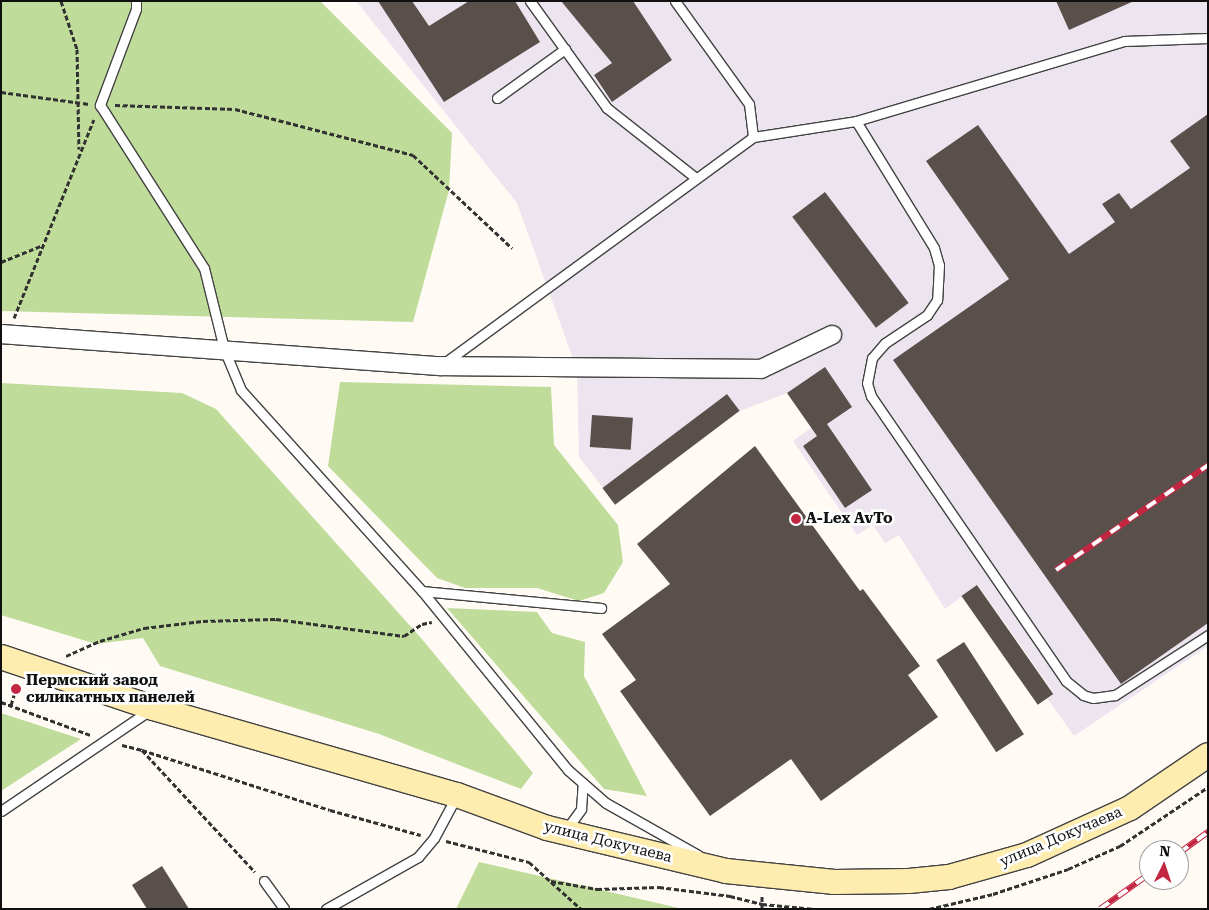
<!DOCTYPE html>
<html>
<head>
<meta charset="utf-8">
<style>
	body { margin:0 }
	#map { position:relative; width:1209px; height:910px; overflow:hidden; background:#fffbf4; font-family:"Roboto Serif",serif }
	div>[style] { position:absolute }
	.industrial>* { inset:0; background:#ece5ef }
	.forest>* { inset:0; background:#c0dc9b }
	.building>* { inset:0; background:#59504c; transform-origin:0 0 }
	.path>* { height:3px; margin-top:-1.5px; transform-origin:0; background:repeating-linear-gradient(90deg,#323232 0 5px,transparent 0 7.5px) }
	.roads { filter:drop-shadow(1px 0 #434343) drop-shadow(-1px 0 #434343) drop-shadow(0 1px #434343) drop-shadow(0 -1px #434343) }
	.lane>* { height:9px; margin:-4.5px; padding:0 4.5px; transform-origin:4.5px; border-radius:4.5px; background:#fff }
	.street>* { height:18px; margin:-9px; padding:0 9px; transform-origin:9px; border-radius:9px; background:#fff }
	.secondary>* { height:24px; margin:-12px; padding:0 12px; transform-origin:12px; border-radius:12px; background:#ffecaf }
	.rail>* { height:5.5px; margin-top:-2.75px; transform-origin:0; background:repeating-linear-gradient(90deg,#fff 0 11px,#c32641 0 22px); box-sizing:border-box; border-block:1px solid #c32641 }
	.dots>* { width:14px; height:14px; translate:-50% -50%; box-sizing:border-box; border:2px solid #fff; border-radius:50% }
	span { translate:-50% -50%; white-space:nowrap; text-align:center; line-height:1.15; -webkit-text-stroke:5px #fff; paint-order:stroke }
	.poi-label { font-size:15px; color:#101010; font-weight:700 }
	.left { translate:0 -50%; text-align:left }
	.street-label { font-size:15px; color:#101010 }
	.frame { position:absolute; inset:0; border:2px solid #101010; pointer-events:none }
	.north { position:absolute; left:1139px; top:840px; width:50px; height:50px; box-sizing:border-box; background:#fff; border:1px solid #9f9f9f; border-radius:50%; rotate:4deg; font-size:14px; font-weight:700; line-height:20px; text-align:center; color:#101010 }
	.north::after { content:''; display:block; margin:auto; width:18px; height:22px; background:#c32641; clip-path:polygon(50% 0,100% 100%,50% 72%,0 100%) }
</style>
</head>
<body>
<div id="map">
	<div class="industrial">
		<div style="clip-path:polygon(356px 1px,1208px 1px,1208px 646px,1074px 736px,1047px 698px,1054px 693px,978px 585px,945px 609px,899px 535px,885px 543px,873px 525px,857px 535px,793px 441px,811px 428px,787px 393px,740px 411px,727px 394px,603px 488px,579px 457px,577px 370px,517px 203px)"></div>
	</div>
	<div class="forest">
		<div style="clip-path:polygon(1px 1px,320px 1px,452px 133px,449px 190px,413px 322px,1px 311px)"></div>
		<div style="clip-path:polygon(340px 382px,551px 387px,554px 445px,618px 525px,623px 562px,604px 593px,579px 601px,537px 588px,465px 588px,437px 578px,328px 466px)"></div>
		<div style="clip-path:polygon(1px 383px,182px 393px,216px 409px,421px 638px,533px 773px,521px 789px,379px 734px,160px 666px,143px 638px,96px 644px,1px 615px)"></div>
		<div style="clip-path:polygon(447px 608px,537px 612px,552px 633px,585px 642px,584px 676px,647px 796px,604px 789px)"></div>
		<div style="clip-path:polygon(1px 713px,81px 739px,1px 791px)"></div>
		<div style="clip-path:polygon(479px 862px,597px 889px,683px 909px,456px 909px)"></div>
	</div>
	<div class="building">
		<div style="clip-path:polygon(378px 1px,412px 1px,429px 26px,469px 1px,515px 1px,540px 42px,444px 102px)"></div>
		<div style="clip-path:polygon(561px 1px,633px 1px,672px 60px,612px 102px,594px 75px,612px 63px)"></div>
		<div style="clip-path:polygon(1056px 1px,1134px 1px,1069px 30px)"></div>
		<div style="clip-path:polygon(1208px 114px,1208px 623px,1121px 684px,893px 360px,1009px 279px,926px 161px,978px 125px,1069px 254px,1115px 222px,1102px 204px,1119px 193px,1131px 209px,1190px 168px,1170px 141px)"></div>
		<div style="left:825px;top:192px;width:139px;height:41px;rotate:53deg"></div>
		<div style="clip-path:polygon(825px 367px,852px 407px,827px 424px,872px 490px,845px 508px,803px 446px,817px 436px,787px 393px)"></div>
		<div style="left:727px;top:394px;width:21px;height:156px;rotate:53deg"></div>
		<div style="left:592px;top:415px;width:41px;height:32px;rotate:4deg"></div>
		<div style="clip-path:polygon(755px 446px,860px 591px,863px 589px,920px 666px,908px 675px,938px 717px,821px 801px,791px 759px,710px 816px,620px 691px,636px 680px,602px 634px,670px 584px,637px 544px)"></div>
		<div style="left:977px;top:585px;width:133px;height:19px;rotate:55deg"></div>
		<div style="left:964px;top:642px;width:110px;height:33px;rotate:57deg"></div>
		<div style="clip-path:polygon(162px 866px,189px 909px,147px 909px,132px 885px)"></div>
	</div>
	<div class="path">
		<div style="left:61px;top:1px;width:51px;rotate:71.6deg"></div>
		<div style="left:77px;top:49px;width:100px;rotate:88.9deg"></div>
		<div style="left:1px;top:92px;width:89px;rotate:7.8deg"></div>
		<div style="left:115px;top:105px;width:120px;rotate:1.9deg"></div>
		<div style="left:235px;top:109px;width:184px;rotate:14.5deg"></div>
		<div style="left:413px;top:155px;width:136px;rotate:43.2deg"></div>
		<div style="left:1px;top:262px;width:45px;rotate:-22deg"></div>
		<div style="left:14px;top:318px;width:214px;rotate:-68.1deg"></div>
		<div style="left:66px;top:656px;width:37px;rotate:-24deg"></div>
		<div style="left:100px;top:641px;width:46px;rotate:-16.5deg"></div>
		<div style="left:144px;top:628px;width:59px;rotate:-6.8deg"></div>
		<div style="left:203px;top:621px;width:73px;rotate:-1.6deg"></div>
		<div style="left:276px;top:619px;width:129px;rotate:7.6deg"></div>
		<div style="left:404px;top:636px;width:22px;rotate:-34deg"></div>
		<div style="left:422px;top:624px;width:10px;rotate:-11deg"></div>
		<div style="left:1px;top:702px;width:95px;rotate:20.3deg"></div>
		<div style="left:11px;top:705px;width:17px;rotate:-73deg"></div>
		<div style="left:122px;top:745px;width:21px;rotate:14deg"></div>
		<div style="left:142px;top:750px;width:166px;rotate:47.2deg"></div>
		<div style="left:142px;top:750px;width:197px;rotate:17.7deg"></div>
		<div style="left:330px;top:810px;width:94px;rotate:15.4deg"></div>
		<div style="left:446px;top:841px;width:86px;rotate:14.2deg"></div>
		<div style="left:529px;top:862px;width:70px;rotate:42.1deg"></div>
		<div style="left:551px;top:881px;width:47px;rotate:9.9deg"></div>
		<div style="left:597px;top:889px;width:62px;rotate:-1.8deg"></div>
		<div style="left:659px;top:887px;width:72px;rotate:7.2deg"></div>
		<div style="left:730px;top:896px;width:33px;rotate:14deg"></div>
		<div style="left:762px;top:904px;width:53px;rotate:5.4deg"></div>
		<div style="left:762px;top:909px;width:13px;rotate:-90deg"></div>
		<div style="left:929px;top:909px;width:66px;rotate:-13.2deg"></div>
		<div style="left:993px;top:894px;width:79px;rotate:-18.4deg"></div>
		<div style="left:1068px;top:869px;width:57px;rotate:-23.9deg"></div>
		<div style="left:1120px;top:846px;width:106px;rotate:-33.8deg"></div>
	</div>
	<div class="roads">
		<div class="lane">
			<div style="left:136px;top:1px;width:8px;rotate:90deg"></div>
			<div style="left:136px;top:9px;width:103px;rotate:110.6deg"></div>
			<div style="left:100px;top:105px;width:193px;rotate:57.5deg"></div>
			<div style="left:204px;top:268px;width:83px;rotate:76.1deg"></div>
			<div style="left:224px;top:349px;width:44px;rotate:67.5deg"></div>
			<div style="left:241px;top:390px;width:270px;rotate:48deg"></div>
			<div style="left:422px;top:591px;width:231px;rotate:50.8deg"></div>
			<div style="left:568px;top:770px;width:50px;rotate:41deg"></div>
			<div style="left:606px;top:803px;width:106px;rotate:29.5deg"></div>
			<div style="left:530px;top:1px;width:132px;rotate:54.3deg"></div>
			<div style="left:607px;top:108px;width:113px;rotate:38.2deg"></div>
			<div style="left:675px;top:1px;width:127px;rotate:54.3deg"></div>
			<div style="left:749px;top:104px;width:33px;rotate:83deg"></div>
			<div style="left:497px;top:98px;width:84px;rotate:-35.8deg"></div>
			<div style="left:856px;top:121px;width:149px;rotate:58.4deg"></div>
			<div style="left:934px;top:248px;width:18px;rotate:74deg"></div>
			<div style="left:939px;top:265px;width:35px;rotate:93deg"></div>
			<div style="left:937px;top:300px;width:18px;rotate:124deg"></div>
			<div style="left:927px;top:315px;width:50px;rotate:146.3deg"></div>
			<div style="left:885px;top:343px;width:20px;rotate:131deg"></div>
			<div style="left:872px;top:358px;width:25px;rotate:101deg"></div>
			<div style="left:867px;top:383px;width:14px;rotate:73deg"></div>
			<div style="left:871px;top:396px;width:345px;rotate:55.6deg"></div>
			<div style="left:1066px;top:681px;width:22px;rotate:39deg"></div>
			<div style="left:1083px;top:695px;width:10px;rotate:17deg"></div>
			<div style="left:1093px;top:698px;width:22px;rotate:-8deg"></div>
			<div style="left:1115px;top:695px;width:111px;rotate:-32.8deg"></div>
			<div style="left:443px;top:364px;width:384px;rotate:-36.2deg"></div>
			<div style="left:753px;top:137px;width:104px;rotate:-8.8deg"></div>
			<div style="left:856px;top:121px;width:280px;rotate:-16.6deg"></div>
			<div style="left:1124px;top:41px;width:84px;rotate:-2deg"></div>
			<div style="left:422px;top:591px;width:180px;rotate:5.4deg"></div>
			<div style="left:1px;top:811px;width:180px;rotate:-34.1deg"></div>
			<div style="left:566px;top:830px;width:26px;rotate:-54deg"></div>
			<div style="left:581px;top:809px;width:26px;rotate:-86deg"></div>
			<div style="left:264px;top:881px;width:34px;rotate:54deg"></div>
			<div style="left:326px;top:909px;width:106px;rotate:-29.5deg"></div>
			<div style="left:418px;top:857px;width:25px;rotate:-50deg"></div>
			<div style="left:434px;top:838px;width:47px;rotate:-61.8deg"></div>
		</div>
		<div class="street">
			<div style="left:1px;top:334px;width:440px;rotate:4.2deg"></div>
			<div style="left:440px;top:366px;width:321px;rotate:0.5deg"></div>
			<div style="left:761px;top:369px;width:79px;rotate:-25.6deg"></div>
		</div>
		<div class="secondary">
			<div style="left:1px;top:657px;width:160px;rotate:18.5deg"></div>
			<div style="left:153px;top:708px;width:316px;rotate:16deg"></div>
			<div style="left:457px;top:795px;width:96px;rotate:20.1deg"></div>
			<div style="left:547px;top:828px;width:184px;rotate:13.5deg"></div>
			<div style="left:726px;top:871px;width:109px;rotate:5.8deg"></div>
			<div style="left:834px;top:882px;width:75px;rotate:-0.8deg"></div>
			<div style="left:909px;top:881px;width:40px;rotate:-5.7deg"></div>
			<div style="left:949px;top:877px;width:81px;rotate:-15.8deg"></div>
			<div style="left:1027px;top:855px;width:113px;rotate:-24.5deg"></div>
			<div style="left:1130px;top:808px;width:94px;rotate:-34.2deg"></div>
		</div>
	</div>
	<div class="rail">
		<div style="left:1056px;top:570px;width:185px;rotate:-34.6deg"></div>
		<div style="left:1179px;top:853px;width:36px;rotate:-36deg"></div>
		<div style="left:1100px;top:909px;width:60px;rotate:-35.5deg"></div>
	</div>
	<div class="dots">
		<div style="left:796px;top:519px;background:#c32641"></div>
		<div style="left:16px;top:689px;background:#c32641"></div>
	</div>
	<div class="poi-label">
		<span class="left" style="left:806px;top:519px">A-Lex AvTo</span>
		<span class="left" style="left:26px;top:689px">Пермский завод<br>силикатных панелей</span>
	</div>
	<div class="street-label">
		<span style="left:1061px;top:837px;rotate:-23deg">улица Докучаева</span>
		<span style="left:608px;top:842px;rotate:14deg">улица Докучаева</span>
	</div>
	<div class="frame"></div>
	<div class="north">N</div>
</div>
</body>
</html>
